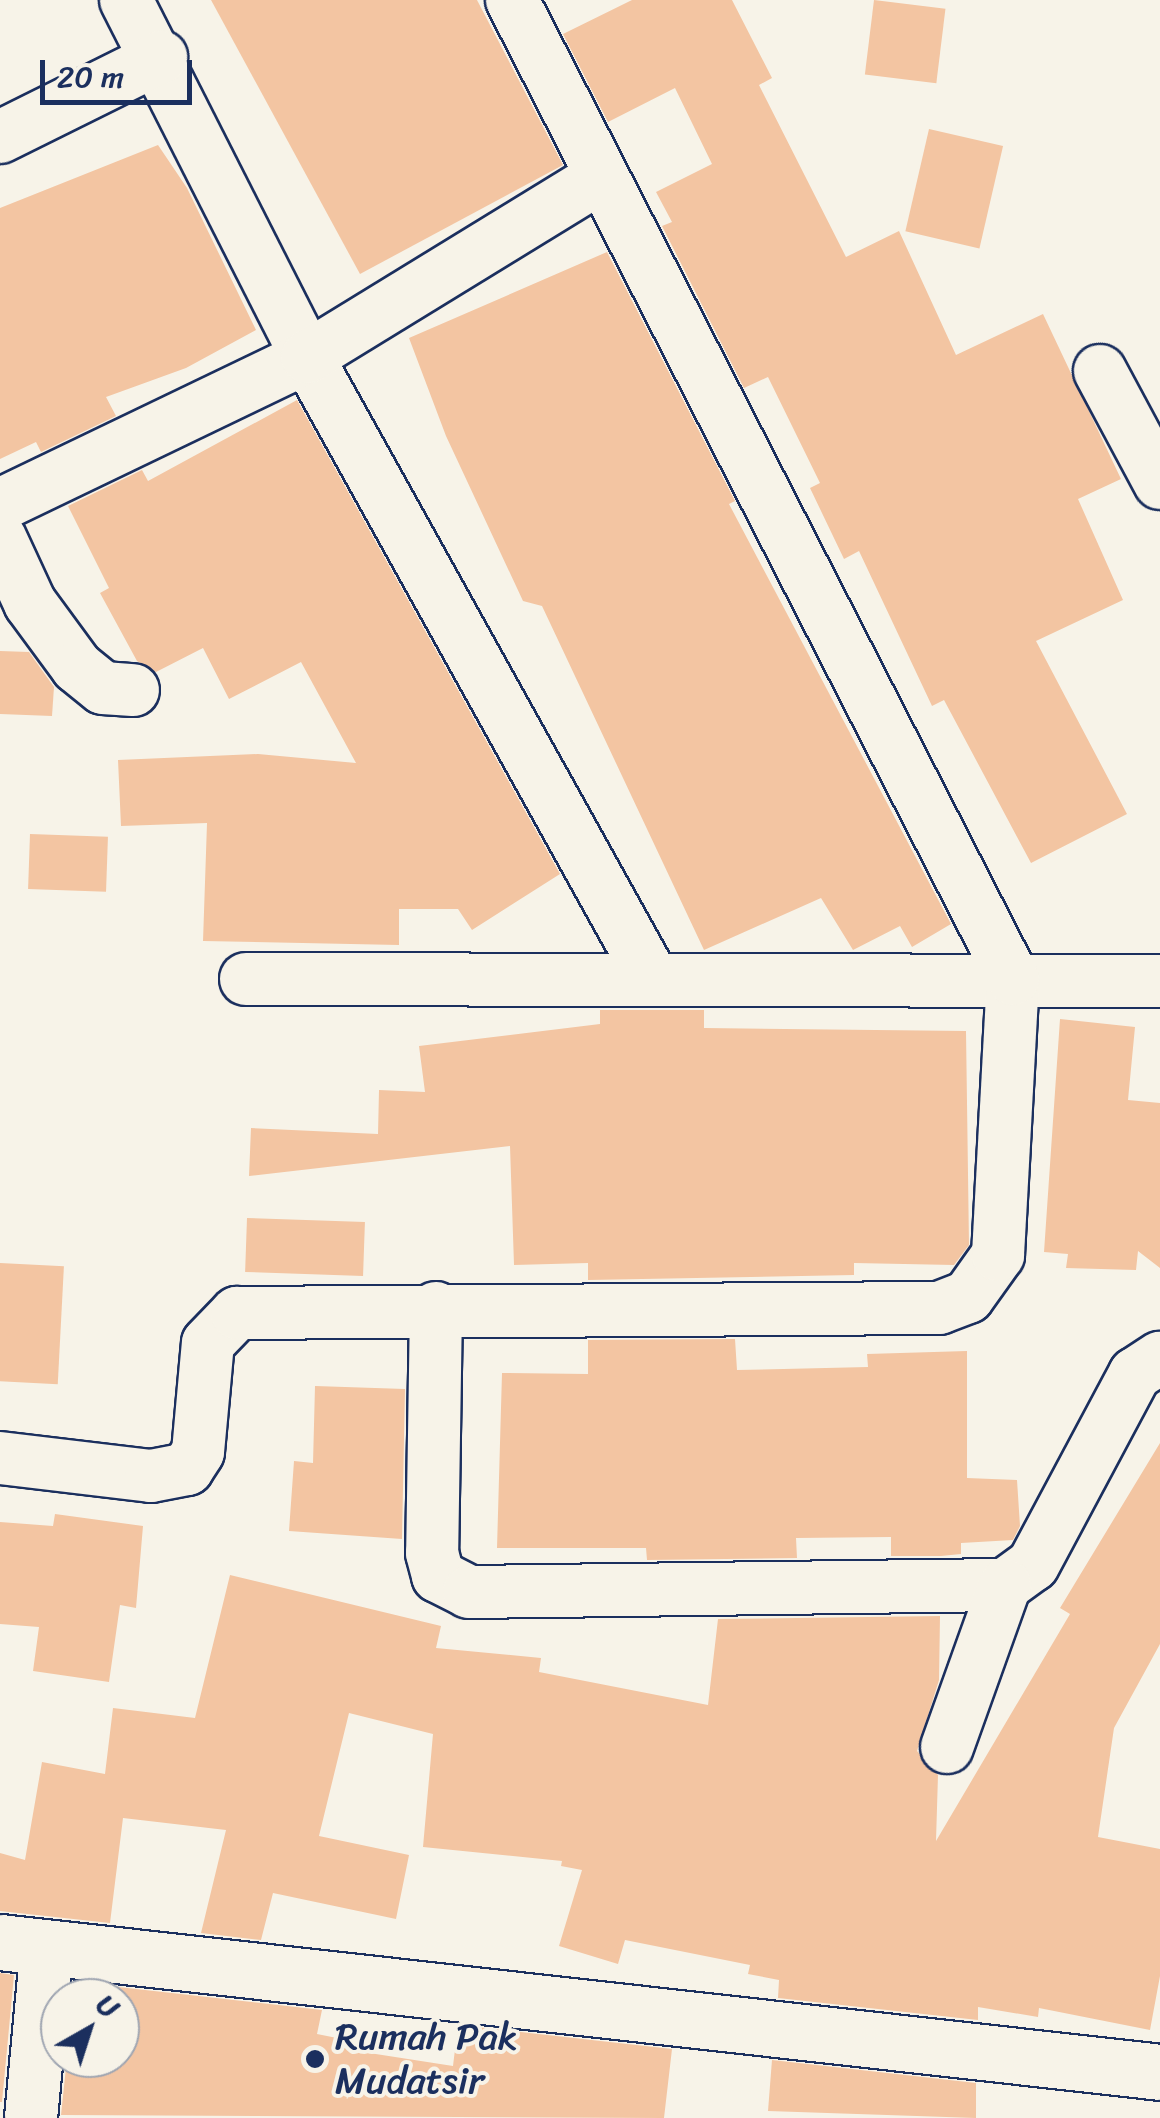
<!DOCTYPE html>
<html>
<head>
<meta charset="utf-8">
<style>
	body { margin:0 }
	#map { position:relative; width:1160px; height:2118px; overflow:hidden; background:#f7f3e8; font-family:Sriracha,sans-serif }
	div>[style] { position:absolute }
	.building>* { inset:0; background:#f3c5a2; transform-origin:0 0 }
	.roads { filter:drop-shadow(2px 0 #1b2f5e) drop-shadow(-2px 0 #1b2f5e) drop-shadow(0 2px #1b2f5e) drop-shadow(0 -2px #1b2f5e) }
	.street>* { height:52px; margin:-26px; padding:0 26px; transform-origin:26px; border-radius:26px; background:#f7f3e8 }
	.secondary>* { height:55px; margin:-27.5px; padding:0 27.5px; transform-origin:27.5px; border-radius:27.5px; background:#f7f3e8 }
	.dots>* { width:28px; height:28px; translate:-50% -50%; box-sizing:border-box; border:5px solid #f7f3e8; border-radius:50% }
	span { translate:-50% -50%; white-space:nowrap; text-align:center; line-height:1.15; -webkit-text-stroke:8px #f7f3e8; paint-order:stroke }
	.poi-label { font-size:38px; color:#1b2f5e }
	.left { translate:0 -50%; text-align:left }
	.north { position:absolute; left:40px; top:1978px; width:100px; height:100px; box-sizing:border-box; background:#f7f3e8; border:2px solid #9fa5b1; border-radius:50%; rotate:39deg; font-size:28px; font-weight:700; line-height:40px; text-align:center; color:#1b2f5e }
	.north::after { content:''; display:block; margin:auto; width:35px; height:45px; background:#1b2f5e; clip-path:polygon(50% 0,100% 100%,50% 72%,0 100%) }
	.scale { position:absolute; left:40px; top:60px; width:152px; height:45px; box-sizing:border-box; border:5px solid #1b2f5e; border-top:0; padding-left:12px; font-size:30px; line-height:35px; white-space:nowrap; color:#1b2f5e; -webkit-text-stroke:8px #f7f3e8; paint-order:stroke }
</style>
</head>
<body>
<div id="map">
	<div class="building">
		<div style="clip-path:polygon(211px 0,477px 0,563px 165px,360px 274px)"></div>
		<div style="clip-path:polygon(632px 0,732px 0,772px 78px,759px 85px,846px 257px,899px 231px,956px 355px,1043px 314px,1121px 479px,1078px 499px,1123px 600px,1036px 641px,1127px 814px,1031px 863px,944px 700px,932px 706px,859px 551px,844px 559px,810px 488px,820px 483px,768px 377px,744px 388px,662px 226px,672px 222px,656px 192px,712px 164px,675px 88px,608px 122px,563px 34px)"></div>
		<div style="left:874px;top:0;width:72px;height:75px;rotate:7deg"></div>
		<div style="left:929px;top:129px;width:76px;height:105px;rotate:13deg"></div>
		<div style="clip-path:polygon(158px 145px,187px 188px,256px 330px,186px 368px,106px 397px,116px 416px,41px 452px,36px 442px,0 459px,0 208px)"></div>
		<div style="clip-path:polygon(607px 252px,735px 501px,729px 504px,951px 924px,912px 947px,900px 926px,853px 950px,821px 898px,704px 950px,542px 606px,523px 601px,446px 436px,409px 338px)"></div>
		<div style="clip-path:polygon(297px 400px,560px 874px,472px 930px,458px 909px,399px 909px,399px 945px,203px 941px,207px 823px,121px 826px,118px 760px,258px 754px,356px 763px,301px 662px,229px 699px,203px 648px,156px 672px,137px 661px,100px 593px,109px 588px,68px 506px,142px 470px,148px 481px)"></div>
		<div style="clip-path:polygon(0 651px,29px 652px,54px 687px,52px 716px,0 714px)"></div>
		<div style="left:30px;top:834px;width:78px;height:55px;rotate:2deg"></div>
		<div style="clip-path:polygon(600px 1010px,704px 1010px,704px 1028px,966px 1031px,969px 1245px,954px 1265px,854px 1263px,854px 1275px,588px 1280px,588px 1263px,514px 1265px,510px 1146px,249px 1176px,251px 1128px,378px 1134px,379px 1090px,425px 1092px,419px 1046px,600px 1024px)"></div>
		<div style="clip-path:polygon(1060px 1019px,1135px 1027px,1128px 1100px,1160px 1103px,1160px 1268px,1138px 1251px,1136px 1270px,1066px 1268px,1068px 1254px,1044px 1252px)"></div>
		<div style="left:247px;top:1218px;width:118px;height:54px;rotate:2deg"></div>
		<div style="left:0;top:1263px;width:64px;height:118px;rotate:3deg"></div>
		<div style="clip-path:polygon(735px 1339px,737px 1370px,868px 1367px,867px 1354px,967px 1351px,967px 1478px,1017px 1480px,1020px 1526px,1013px 1540px,961px 1543px,961px 1554px,941px 1556px,891px 1556px,891px 1537px,796px 1538px,797px 1558px,647px 1560px,646px 1548px,497px 1548px,502px 1373px,588px 1374px,588px 1340px)"></div>
		<div style="clip-path:polygon(315px 1386px,405px 1389px,402px 1539px,289px 1531px,294px 1461px,313px 1463px)"></div>
		<div style="clip-path:polygon(1160px 1443px,1160px 1644px,1114px 1728px,1098px 1837px,1160px 1849px,1160px 1976px,1150px 2030px,1039px 2008px,1038px 2017px,978px 2007px,978px 2020px,778px 1998px,779px 1980px,748px 1974px,750px 1965px,625px 1940px,618px 1964px,559px 1946px,582px 1870px,561px 1866px,562px 1861px,423px 1847px,433px 1734px,349px 1713px,319px 1836px,409px 1855px,396px 1919px,273px 1893px,261px 1940px,201px 1933px,226px 1830px,123px 1818px,110px 1923px,0 1911px,0 1853px,25px 1860px,42px 1762px,105px 1774px,113px 1708px,195px 1718px,230px 1575px,441px 1626px,436px 1648px,541px 1658px,539px 1672px,708px 1705px,718px 1619px,940px 1616px,939px 1680px,917px 1751px,938px 1775px,936px 1841px,1070px 1614px,1060px 1608px)"></div>
		<div style="clip-path:polygon(55px 1514px,143px 1526px,136px 1608px,120px 1605px,109px 1682px,33px 1671px,39px 1627px,0 1624px,0 1522px,53px 1526px)"></div>
		<div style="clip-path:polygon(0 1973px,14px 1975px,2px 2102px,0 2102px)"></div>
		<div style="clip-path:polygon(74px 1982px,322px 2010px,317px 2034px,352px 2041px,350px 2050px,453px 2066px,458px 2025px,672px 2049px,664px 2118px,61px 2115px,67px 2058px,120px 2058px,120px 1998px,72px 1998px)"></div>
		<div style="clip-path:polygon(772px 2060px,976px 2083px,976px 2118px,768px 2111px)"></div>
	</div>
	<div class="roads">
		<div class="street">
			<div style="left:126px;top:0;width:400px;rotate:63.1deg"></div>
			<div style="left:307px;top:357px;width:708px;rotate:60.94deg"></div>
			<div style="left:0;top:137px;width:180px;rotate:-26.4deg"></div>
			<div style="left:1100px;top:371px;width:127px;rotate:61.8deg"></div>
			<div style="left:0;top:505px;width:341px;rotate:-25.7deg"></div>
			<div style="left:307px;top:357px;width:345px;rotate:-31.5deg"></div>
			<div style="left:0;top:538px;width:72px;rotate:65.2deg"></div>
			<div style="left:30px;top:603px;width:79px;rotate:53.7deg"></div>
			<div style="left:77px;top:667px;width:33px;rotate:39deg"></div>
			<div style="left:103px;top:688px;width:30px;rotate:4deg"></div>
			<div style="left:246px;top:979px;width:914px;rotate:0.13deg"></div>
			<div style="left:436px;top:1308px;width:245px;rotate:90.9deg"></div>
			<div style="left:432px;top:1553px;width:24px;rotate:75deg"></div>
			<div style="left:438px;top:1576px;width:35px;rotate:27deg"></div>
			<div style="left:469px;top:1592px;width:536px;rotate:-0.75deg"></div>
			<div style="left:1005px;top:1585px;width:34px;rotate:-36deg"></div>
			<div style="left:1033px;top:1565px;width:217px;rotate:-61.9deg"></div>
			<div style="left:1135px;top:1374px;width:30px;rotate:-33deg"></div>
			<div style="left:0;top:1458px;width:152px;rotate:6.8deg"></div>
			<div style="left:151px;top:1476px;width:37px;rotate:-11deg"></div>
			<div style="left:187px;top:1469px;width:20px;rotate:-57deg"></div>
			<div style="left:198px;top:1452px;width:109px;rotate:-84.8deg"></div>
			<div style="left:208px;top:1343px;width:42px;rotate:-46deg"></div>
			<div style="left:237px;top:1313px;width:702px;rotate:-0.41deg"></div>
			<div style="left:939px;top:1308px;width:31px;rotate:-21deg"></div>
			<div style="left:968px;top:1297px;width:52px;rotate:-54.5deg"></div>
			<div style="left:998px;top:1255px;width:276px;rotate:-86.9deg"></div>
			<div style="left:1013px;top:979px;width:1100px;rotate:-117.1deg"></div>
			<div style="left:947px;top:1747px;width:172px;rotate:-70.3deg"></div>
			<div style="left:31px;top:2118px;width:172px;rotate:-84.7deg"></div>
		</div>
		<div class="secondary">
			<div style="left:0;top:1942px;width:1167px;rotate:6.39deg"></div>
		</div>
	</div>
	<div class="dots">
		<div style="left:315px;top:2059px;background:#1b2f5e"></div>
	</div>
	<div class="poi-label">
		<span class="left" style="left:335px;top:2059px">Rumah Pak<br>Mudatsir</span>
	</div>
	<div class="north">U</div>
	<div class="scale">20 m</div>
</div>
</body>
</html>
